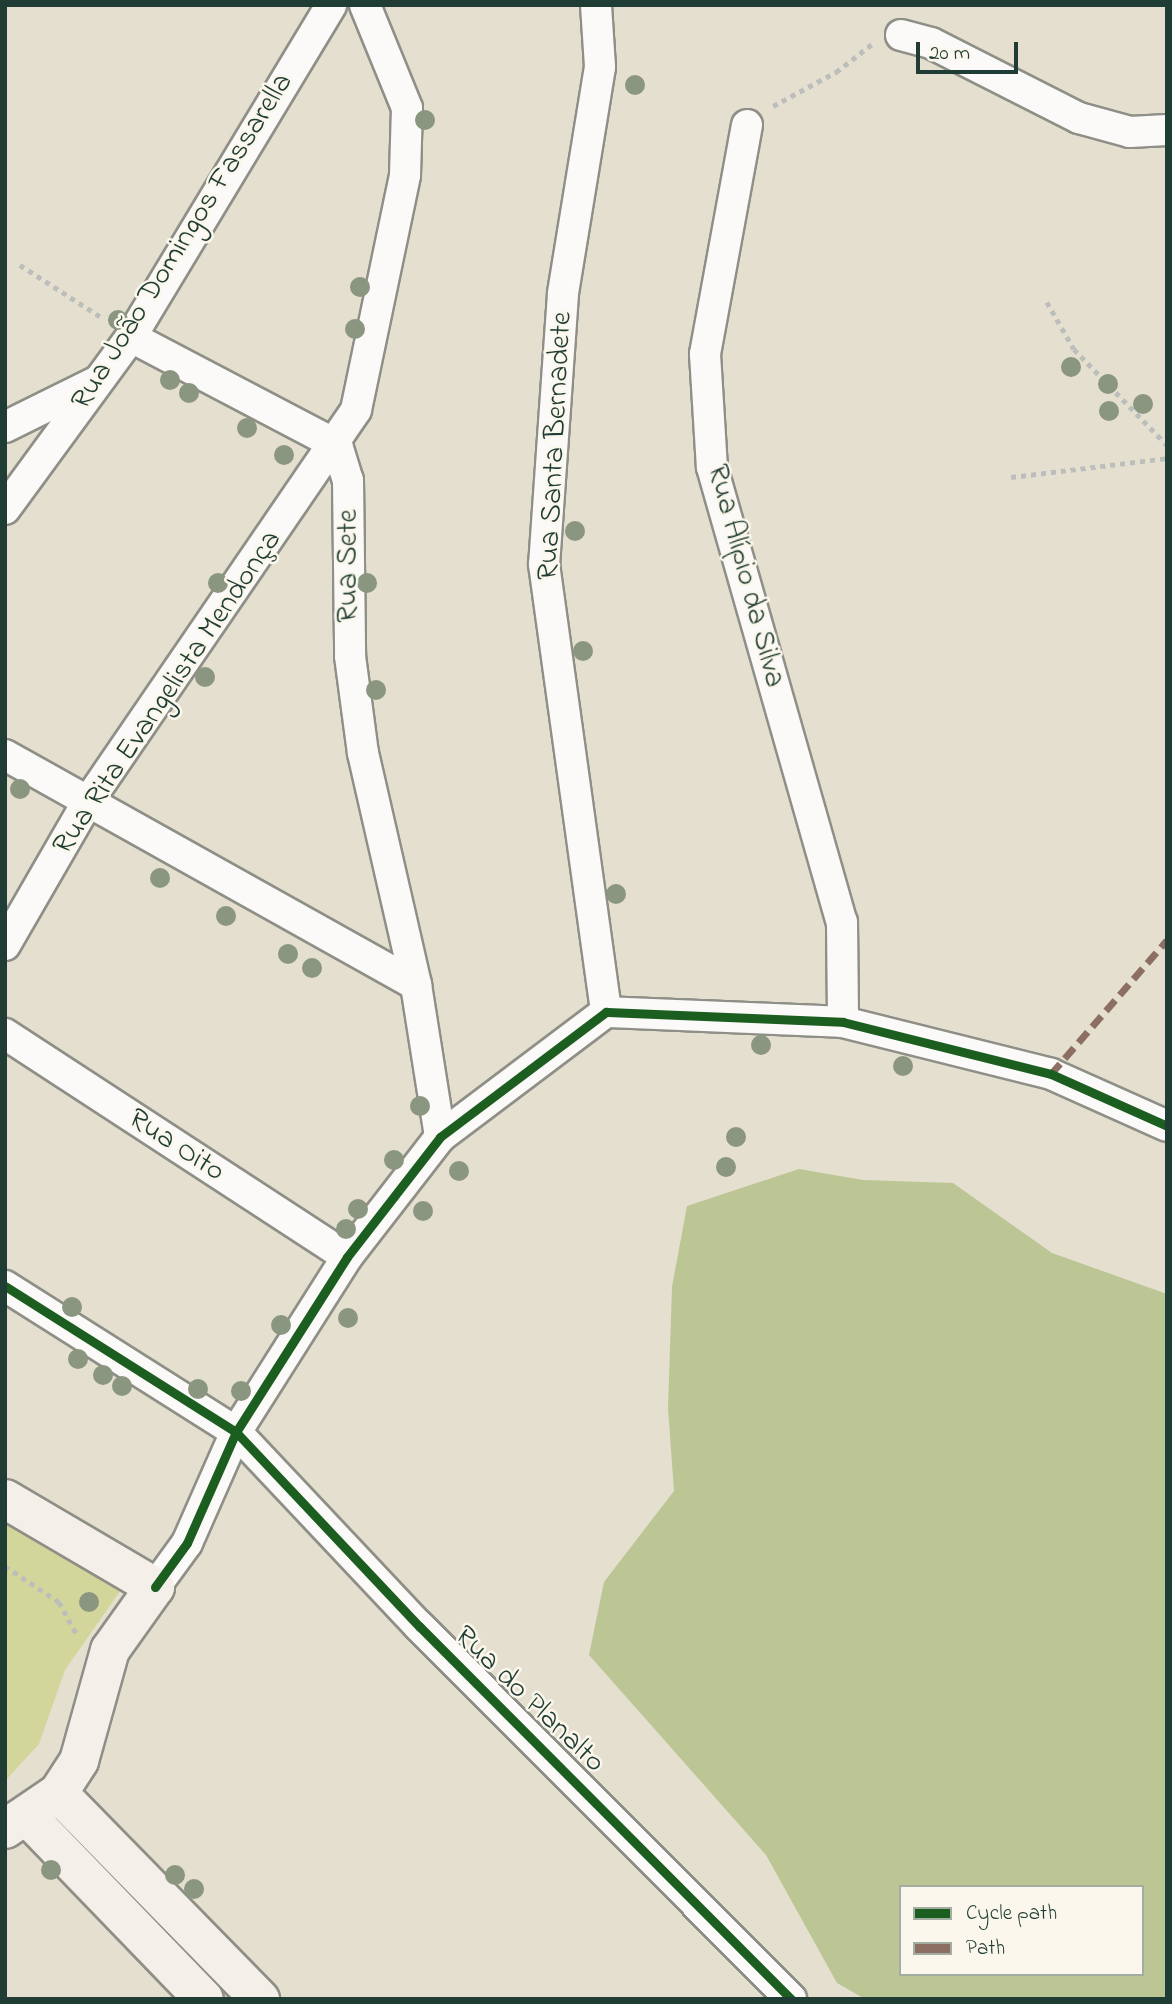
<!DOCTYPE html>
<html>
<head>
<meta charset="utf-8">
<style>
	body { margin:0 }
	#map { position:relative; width:1172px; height:2004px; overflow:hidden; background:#e5dfcf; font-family:"Indie Flower",sans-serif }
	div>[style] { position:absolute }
	.green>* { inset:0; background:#d2d69b }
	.forest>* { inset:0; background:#bbc694 }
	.path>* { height:4.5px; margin-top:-2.25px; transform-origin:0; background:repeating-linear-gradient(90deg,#bcbebb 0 5px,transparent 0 10px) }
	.roads { filter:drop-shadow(2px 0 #8e8f86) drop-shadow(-2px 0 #8e8f86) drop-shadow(0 2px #8e8f86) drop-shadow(0 -2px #8e8f86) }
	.street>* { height:30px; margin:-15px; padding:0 15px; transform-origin:15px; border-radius:15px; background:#fbfaf8 }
	.secondary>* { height:38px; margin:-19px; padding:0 19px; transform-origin:19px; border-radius:19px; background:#f4f0e9 }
	.quiet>* { height:7px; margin-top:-3.5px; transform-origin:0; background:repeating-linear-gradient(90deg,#8d6e63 0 14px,transparent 0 21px) }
	.cycleway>* { height:9px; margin:-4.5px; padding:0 4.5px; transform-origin:4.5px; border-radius:4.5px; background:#1b5e20 }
	.trees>* { width:20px; height:20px; margin:-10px; border-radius:50%; background:#8a9680 }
	span { translate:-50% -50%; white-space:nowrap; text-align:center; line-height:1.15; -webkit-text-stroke:5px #fbf7ec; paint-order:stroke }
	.street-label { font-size:30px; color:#1f3d34 }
	.frame { position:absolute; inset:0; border:7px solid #1f3d34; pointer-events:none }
	.legend { position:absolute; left:899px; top:1885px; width:245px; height:91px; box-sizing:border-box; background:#fbf7ec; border:2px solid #a3ada2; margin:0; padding:9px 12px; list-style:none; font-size:21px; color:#1f3d34 }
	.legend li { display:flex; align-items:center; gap:14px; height:35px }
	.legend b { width:35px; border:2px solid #a3ada2 }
	.scale { position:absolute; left:916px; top:42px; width:102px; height:32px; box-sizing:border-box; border:4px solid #1f3d34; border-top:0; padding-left:9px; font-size:21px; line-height:24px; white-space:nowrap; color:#1f3d34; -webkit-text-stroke:5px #fbf7ec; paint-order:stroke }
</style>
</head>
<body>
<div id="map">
	<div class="green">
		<div style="clip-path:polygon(5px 1521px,123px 1587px,65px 1670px,39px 1744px,5px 1781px)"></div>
	</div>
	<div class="forest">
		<div style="clip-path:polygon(evenodd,799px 1169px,863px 1180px,953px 1183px,1052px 1253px,1167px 1294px,1167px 1999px,865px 1999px,837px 1983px,766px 1855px,589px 1655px,604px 1582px,674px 1491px,668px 1408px,672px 1287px,687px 1206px,799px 1169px,901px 1887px,1142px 1887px,1142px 1974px,901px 1974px,901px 1887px)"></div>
	</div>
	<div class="path">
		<div style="left:773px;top:106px;width:72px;rotate:-28.4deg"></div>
		<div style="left:836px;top:72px;width:46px;rotate:-37.9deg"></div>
		<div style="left:20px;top:265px;width:100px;rotate:32.7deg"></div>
		<div style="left:1047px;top:302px;width:54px;rotate:60.1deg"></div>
		<div style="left:1074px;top:349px;width:134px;rotate:45.9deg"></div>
		<div style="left:1011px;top:477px;width:157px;rotate:-6.9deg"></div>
		<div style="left:5px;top:1566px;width:65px;rotate:33.7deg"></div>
		<div style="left:59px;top:1602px;width:37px;rotate:61deg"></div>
	</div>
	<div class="roads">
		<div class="street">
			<div style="left:596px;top:5px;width:62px;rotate:86.3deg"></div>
			<div style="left:600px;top:67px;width:230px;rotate:99.3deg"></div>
			<div style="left:563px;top:294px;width:271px;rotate:94deg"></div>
			<div style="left:544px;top:564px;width:452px;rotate:82.1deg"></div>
			<div style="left:901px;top:35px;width:31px;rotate:15deg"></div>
			<div style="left:931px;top:43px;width:166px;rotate:26.9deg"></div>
			<div style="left:1079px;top:118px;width:53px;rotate:15.4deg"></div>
			<div style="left:1130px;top:132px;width:37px;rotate:-3deg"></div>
			<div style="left:747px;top:125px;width:233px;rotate:100.4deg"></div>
			<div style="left:705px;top:354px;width:113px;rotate:86.5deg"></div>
			<div style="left:712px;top:467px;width:473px;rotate:74.1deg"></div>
			<div style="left:842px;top:922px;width:100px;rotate:89.4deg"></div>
			<div style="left:131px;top:337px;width:233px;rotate:27.7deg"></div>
			<div style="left:5px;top:427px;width:102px;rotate:-26.3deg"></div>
			<div style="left:337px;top:445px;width:37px;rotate:73deg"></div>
			<div style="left:348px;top:480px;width:176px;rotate:89.3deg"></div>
			<div style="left:350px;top:656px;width:98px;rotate:82.4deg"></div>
			<div style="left:363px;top:753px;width:238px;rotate:77.1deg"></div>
			<div style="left:416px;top:985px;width:154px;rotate:81deg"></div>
			<div style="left:5px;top:509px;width:213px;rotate:-53.8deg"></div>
			<div style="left:131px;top:337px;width:388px;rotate:-58.9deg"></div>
			<div style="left:5px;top:755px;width:471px;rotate:29.2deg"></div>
			<div style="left:5px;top:945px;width:164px;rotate:-60deg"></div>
			<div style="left:87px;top:803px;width:476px;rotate:-55.6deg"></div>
			<div style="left:356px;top:410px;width:240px;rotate:-78.2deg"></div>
			<div style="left:405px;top:175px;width:67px;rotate:-88.3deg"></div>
			<div style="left:407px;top:108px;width:111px;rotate:-112.2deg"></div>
			<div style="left:5px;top:1034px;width:408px;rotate:33.1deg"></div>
			<div style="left:5px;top:1286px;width:273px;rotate:32.3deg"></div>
			<div style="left:236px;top:1432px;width:267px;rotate:46.7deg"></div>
			<div style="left:419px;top:1626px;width:527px;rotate:45.08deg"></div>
			<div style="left:155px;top:1587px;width:54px;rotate:-54deg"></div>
			<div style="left:187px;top:1543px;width:121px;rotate:-66.2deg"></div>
			<div style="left:236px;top:1432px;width:207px;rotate:-57.6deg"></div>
			<div style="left:347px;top:1257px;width:152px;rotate:-52.2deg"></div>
			<div style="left:440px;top:1137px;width:208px;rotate:-37deg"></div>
			<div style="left:606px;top:1012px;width:237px;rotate:2.4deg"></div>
			<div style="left:843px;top:1022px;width:214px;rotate:14deg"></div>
			<div style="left:1051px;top:1074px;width:127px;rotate:24.1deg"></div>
		</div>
		<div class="secondary">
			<div style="left:5px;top:1499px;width:174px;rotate:30.4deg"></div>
			<div style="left:155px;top:1587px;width:77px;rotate:125.5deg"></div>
			<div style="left:110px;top:1650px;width:115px;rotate:105.6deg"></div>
			<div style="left:79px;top:1761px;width:38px;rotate:123deg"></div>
			<div style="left:58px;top:1793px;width:64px;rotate:145.8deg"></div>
			<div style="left:58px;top:1793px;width:289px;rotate:45.6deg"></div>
			<div style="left:28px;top:1817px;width:253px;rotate:46deg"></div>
		</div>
	</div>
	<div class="quiet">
		<div style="left:1051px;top:1074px;width:177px;rotate:-49.1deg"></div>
	</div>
	<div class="cycleway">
		<div style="left:5px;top:1286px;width:273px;rotate:32.3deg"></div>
		<div style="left:236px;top:1432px;width:267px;rotate:46.7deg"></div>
		<div style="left:419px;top:1626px;width:527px;rotate:45.08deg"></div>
		<div style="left:155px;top:1587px;width:54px;rotate:-54deg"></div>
		<div style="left:187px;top:1543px;width:121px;rotate:-66.2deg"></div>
		<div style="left:236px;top:1432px;width:207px;rotate:-57.6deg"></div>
		<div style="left:347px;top:1257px;width:152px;rotate:-52.2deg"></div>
		<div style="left:440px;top:1137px;width:208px;rotate:-37deg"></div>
		<div style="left:606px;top:1012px;width:237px;rotate:2.4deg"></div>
		<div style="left:843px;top:1022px;width:214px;rotate:14deg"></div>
		<div style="left:1051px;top:1074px;width:127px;rotate:24.1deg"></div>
	</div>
	<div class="trees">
		<div style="left:635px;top:85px"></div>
		<div style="left:425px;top:120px"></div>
		<div style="left:360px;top:287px"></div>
		<div style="left:118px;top:320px"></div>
		<div style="left:355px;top:329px"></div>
		<div style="left:1071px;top:367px"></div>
		<div style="left:170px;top:380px"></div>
		<div style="left:1108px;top:384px"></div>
		<div style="left:189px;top:393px"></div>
		<div style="left:1143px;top:404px"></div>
		<div style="left:1109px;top:411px"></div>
		<div style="left:247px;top:428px"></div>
		<div style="left:284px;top:455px"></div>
		<div style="left:575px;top:531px"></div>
		<div style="left:218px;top:583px"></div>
		<div style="left:367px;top:583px"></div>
		<div style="left:583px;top:651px"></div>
		<div style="left:205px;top:677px"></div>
		<div style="left:376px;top:690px"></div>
		<div style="left:20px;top:789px"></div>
		<div style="left:160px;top:878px"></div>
		<div style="left:616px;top:894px"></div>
		<div style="left:226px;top:916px"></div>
		<div style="left:288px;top:954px"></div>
		<div style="left:312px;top:968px"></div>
		<div style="left:761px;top:1045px"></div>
		<div style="left:903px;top:1066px"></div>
		<div style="left:420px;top:1106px"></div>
		<div style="left:736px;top:1137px"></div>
		<div style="left:394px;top:1160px"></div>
		<div style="left:726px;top:1167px"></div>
		<div style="left:459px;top:1171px"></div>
		<div style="left:358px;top:1209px"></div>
		<div style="left:423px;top:1211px"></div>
		<div style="left:346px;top:1229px"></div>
		<div style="left:72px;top:1307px"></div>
		<div style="left:348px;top:1318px"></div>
		<div style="left:281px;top:1325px"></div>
		<div style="left:78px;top:1359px"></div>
		<div style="left:103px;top:1375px"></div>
		<div style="left:122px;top:1386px"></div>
		<div style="left:198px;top:1389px"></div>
		<div style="left:241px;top:1391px"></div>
		<div style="left:89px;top:1602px"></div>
		<div style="left:51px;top:1870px"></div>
		<div style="left:175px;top:1875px"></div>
		<div style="left:194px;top:1889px"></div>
	</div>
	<div class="street-label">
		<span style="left:183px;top:242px;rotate:-58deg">Rua João Domingos Fassarella</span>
		<span style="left:556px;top:446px;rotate:-87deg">Rua Santa Bernadete</span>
		<span style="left:349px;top:566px;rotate:-90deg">Rua Sete</span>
		<span style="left:745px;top:576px;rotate:75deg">Rua Alípio da Silva</span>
		<span style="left:168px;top:693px;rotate:-56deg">Rua Rita Evangelista Mendonça</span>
		<span style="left:176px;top:1146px;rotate:33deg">Rua Oito</span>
		<span style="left:529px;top:1700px;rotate:44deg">Rua do Planalto</span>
	</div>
	<div class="frame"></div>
	<ul class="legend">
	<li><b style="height:9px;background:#1b5e20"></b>Cycle path</li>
	<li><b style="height:9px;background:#8d6e63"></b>Path</li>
	</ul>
	<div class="scale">20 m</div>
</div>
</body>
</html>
